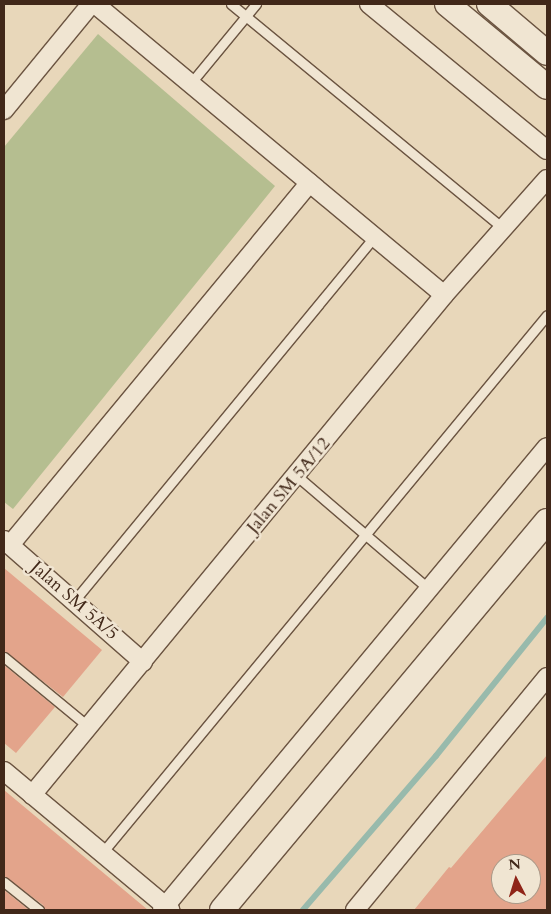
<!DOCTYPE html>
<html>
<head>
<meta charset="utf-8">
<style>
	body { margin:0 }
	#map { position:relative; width:551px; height:914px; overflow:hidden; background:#e8d7ba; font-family:Cardo,serif }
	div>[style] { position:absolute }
	.green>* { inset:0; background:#b5be90 }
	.stream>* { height:5.5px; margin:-2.75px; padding:0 2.75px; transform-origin:2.75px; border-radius:2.75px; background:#98baac }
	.building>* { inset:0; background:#e3a48b }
	.roads { filter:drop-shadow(1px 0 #6b5441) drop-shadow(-1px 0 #6b5441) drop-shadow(0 1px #6b5441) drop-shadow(0 -1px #6b5441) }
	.lane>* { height:9px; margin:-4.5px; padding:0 4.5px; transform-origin:4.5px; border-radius:4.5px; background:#f0e5d2 }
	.street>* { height:18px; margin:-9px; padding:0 9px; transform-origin:9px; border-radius:9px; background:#f0e5d2 }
	.secondary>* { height:24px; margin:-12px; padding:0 12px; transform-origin:12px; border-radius:12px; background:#f0e5d2 }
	span { translate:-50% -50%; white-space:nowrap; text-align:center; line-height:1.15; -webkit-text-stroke:5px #f0e5d2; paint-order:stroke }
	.street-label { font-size:18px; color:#412819 }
	.frame { position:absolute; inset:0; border:5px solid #412819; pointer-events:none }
	.north { position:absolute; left:491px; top:854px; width:50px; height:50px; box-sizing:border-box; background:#f0e5d2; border:1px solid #a98; border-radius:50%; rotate:355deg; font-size:14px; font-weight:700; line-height:20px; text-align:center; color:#412819 }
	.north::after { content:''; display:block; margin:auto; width:18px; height:22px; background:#8f2418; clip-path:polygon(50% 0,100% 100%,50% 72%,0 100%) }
</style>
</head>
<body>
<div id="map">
	<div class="green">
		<div style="clip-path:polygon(98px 34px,275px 186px,13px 509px,4px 502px,4px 147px)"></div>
	</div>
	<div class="stream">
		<div style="left:303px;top:910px;width:203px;rotate:-49.2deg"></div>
		<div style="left:436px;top:756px;width:177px;rotate:-51.2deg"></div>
	</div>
	<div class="building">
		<div style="clip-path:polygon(4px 568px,102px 650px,63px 697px,4px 651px)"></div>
		<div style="clip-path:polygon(4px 665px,55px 707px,16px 753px,4px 743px)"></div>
		<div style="clip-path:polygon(evenodd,547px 755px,547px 910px,414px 910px,449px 867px,451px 868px,547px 755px,501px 864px,531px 864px,531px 894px,501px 894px,501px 864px)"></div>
		<div style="clip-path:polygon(4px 790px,148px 910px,45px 910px,43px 905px,4px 876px)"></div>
		<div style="clip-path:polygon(4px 890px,29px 910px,4px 910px)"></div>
	</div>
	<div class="roads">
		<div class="lane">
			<div style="left:231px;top:4px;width:352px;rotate:39.5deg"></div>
			<div style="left:190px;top:84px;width:104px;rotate:-50.5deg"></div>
			<div style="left:297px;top:476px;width:174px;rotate:40.6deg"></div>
			<div style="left:74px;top:601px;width:472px;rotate:-50.5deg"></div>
			<div style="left:4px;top:657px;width:110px;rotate:39.5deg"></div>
			<div style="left:102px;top:853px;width:698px;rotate:-50.4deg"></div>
			<div style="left:4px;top:882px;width:45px;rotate:38.7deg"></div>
		</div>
		<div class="street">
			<div style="left:95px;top:4px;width:454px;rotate:39.8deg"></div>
			<div style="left:369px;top:4px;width:230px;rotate:39.4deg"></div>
			<div style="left:4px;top:110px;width:137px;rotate:-50.6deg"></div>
			<div style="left:4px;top:540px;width:185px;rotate:41.3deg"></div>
			<div style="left:10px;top:545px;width:470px;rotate:-50.4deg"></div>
			<div style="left:4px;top:771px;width:217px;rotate:39.9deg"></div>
			<div style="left:32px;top:795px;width:648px;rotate:-50.51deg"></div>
			<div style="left:444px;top:295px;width:155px;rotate:-48.4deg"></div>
			<div style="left:162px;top:910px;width:602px;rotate:-50.26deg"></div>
			<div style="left:355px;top:910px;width:302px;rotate:-50.5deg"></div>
		</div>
		<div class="secondary">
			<div style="left:447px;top:4px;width:130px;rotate:39.7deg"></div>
			<div style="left:489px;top:4px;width:76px;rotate:40.2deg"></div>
			<div style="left:222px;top:910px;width:507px;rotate:-50.12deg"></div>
		</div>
	</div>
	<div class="street-label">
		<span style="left:289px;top:486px;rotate:-50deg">Jalan SM 5A/12</span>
		<span style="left:74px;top:601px;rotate:41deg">Jalan SM 5A/5</span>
	</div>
	<div class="frame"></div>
	<div class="north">N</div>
</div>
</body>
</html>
